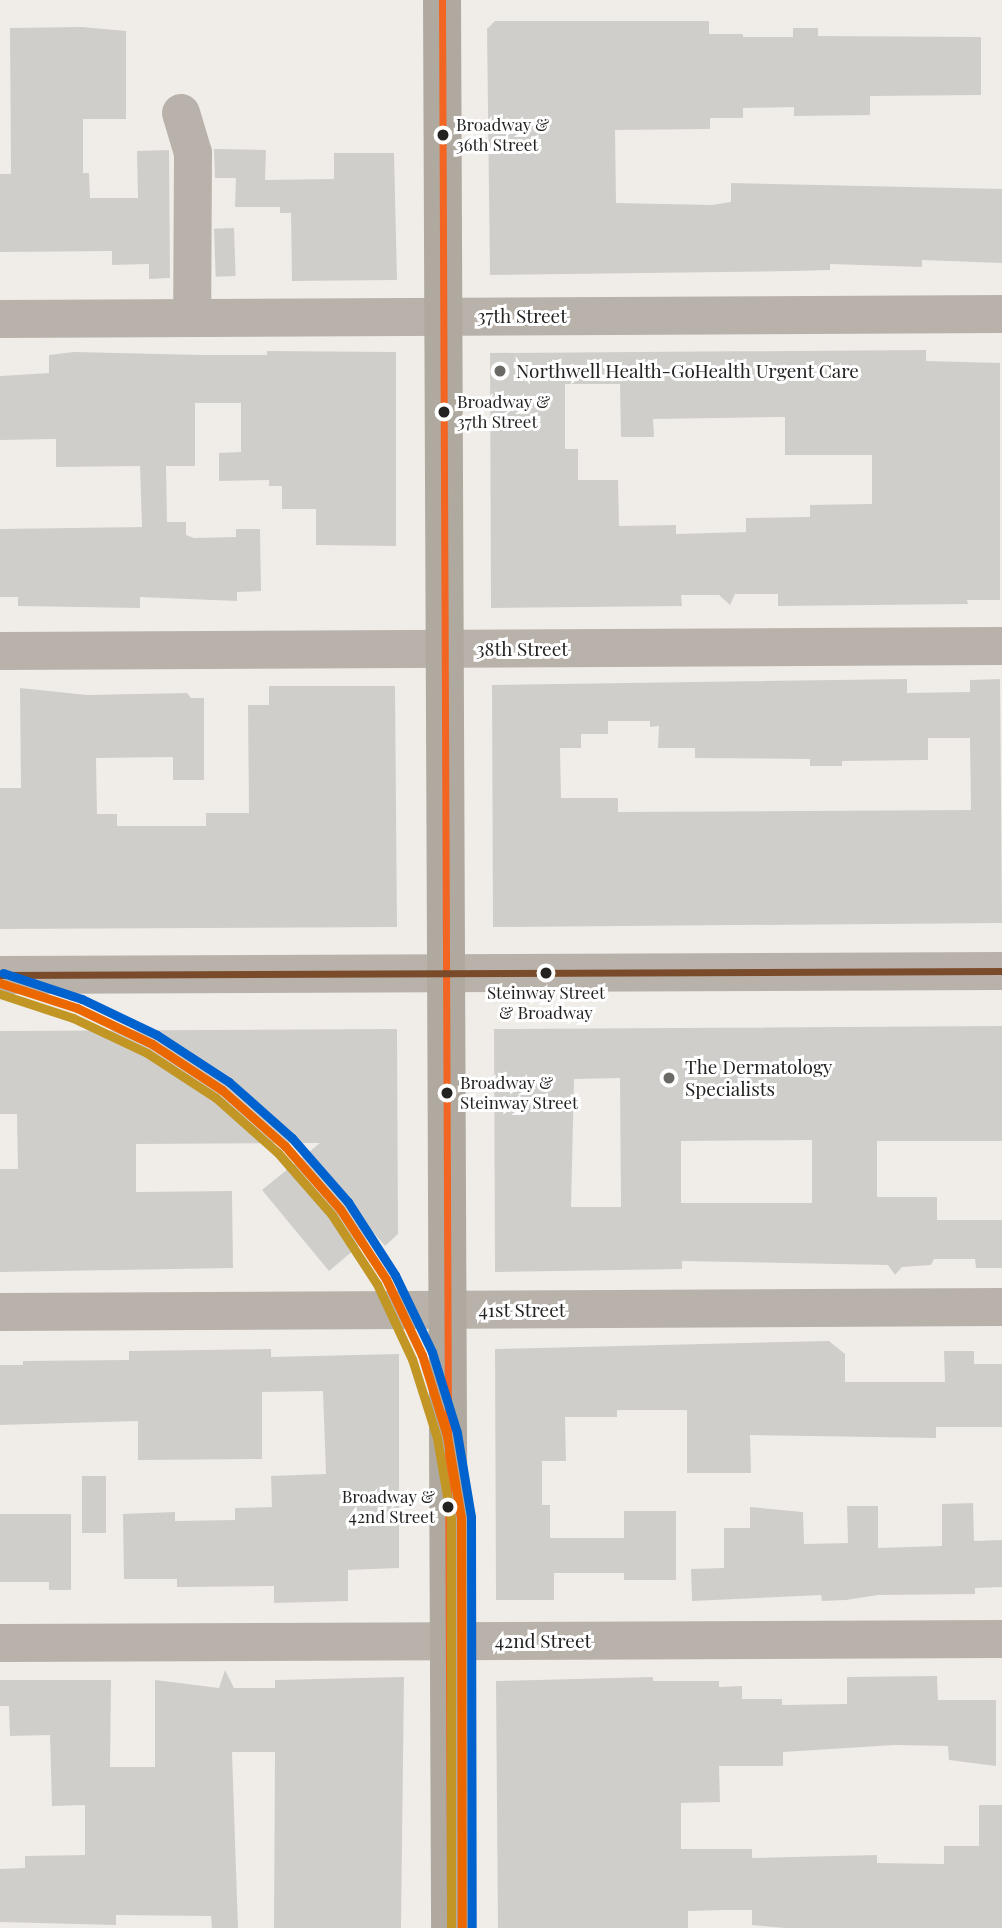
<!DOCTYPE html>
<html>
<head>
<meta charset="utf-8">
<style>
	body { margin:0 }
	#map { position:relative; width:1002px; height:1928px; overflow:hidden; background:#f0ede9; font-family:"Playfair Display",serif }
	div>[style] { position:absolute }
	.building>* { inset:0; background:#d0cecb; transform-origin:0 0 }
	.path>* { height:4.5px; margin-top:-2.25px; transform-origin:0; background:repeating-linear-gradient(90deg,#aea9a3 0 3.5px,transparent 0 8.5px) }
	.minor>* { height:38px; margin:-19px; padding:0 19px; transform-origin:19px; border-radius:19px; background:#b9b2ab }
	.major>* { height:38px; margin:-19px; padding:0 19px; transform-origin:19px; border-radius:19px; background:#afa9a0 }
	.bus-1>* { height:7px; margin:-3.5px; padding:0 3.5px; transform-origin:3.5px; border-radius:3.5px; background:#f26522 }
	.bus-2>* { height:7px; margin:-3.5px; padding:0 3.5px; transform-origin:3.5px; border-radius:3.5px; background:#7a4b2a }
	.metro-1>* { height:9px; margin:-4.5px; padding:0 4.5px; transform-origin:4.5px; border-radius:4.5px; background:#eb6800 }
	.metro-2>* { height:9px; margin:-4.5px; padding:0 4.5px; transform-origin:4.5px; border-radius:4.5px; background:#c29624 }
	.metro-3>* { height:9px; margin:-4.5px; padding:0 4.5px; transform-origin:4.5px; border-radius:4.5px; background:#0062cf }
	.dots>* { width:19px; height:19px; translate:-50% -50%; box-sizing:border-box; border:4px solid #fff; border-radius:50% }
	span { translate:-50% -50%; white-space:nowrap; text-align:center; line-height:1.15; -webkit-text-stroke:6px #fff; paint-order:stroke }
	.bus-label { font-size:17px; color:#242220 }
	.left { translate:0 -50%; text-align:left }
	.right { translate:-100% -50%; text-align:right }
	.street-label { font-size:19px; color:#242220 }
	.poi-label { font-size:19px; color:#242220 }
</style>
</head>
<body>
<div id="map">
	<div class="building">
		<div style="clip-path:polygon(495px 21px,709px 21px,709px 34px,743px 34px,743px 37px,793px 37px,793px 28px,818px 28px,818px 36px,981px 37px,981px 95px,870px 96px,870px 115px,794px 116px,794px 107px,743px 108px,743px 118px,710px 118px,710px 129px,615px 130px,616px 203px,712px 205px,731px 202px,731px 183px,1002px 189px,1002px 263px,922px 260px,922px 267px,830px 264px,830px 270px,794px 271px,490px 275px,487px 29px)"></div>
		<div style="clip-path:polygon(82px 27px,126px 31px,126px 119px,83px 119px,83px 173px,89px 173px,90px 198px,138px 198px,137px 151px,169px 150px,170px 278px,149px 279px,149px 264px,112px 265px,112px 251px,0 252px,0 174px,11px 174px,10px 28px)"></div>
		<div style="clip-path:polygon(214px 149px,266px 150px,265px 180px,334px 179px,334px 153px,394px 153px,397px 280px,292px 281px,291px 213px,280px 213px,280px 207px,235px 207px,236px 178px,215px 178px)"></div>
		<div style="left:234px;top:228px;width:48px;height:20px;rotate:88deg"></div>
		<div style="clip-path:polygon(evenodd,926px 350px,926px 361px,1000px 363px,1000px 600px,967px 600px,968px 604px,778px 606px,778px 594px,735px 594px,730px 605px,719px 595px,681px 595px,682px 606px,491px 608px,490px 353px,926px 350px,565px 384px,620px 384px,621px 437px,654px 437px,653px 419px,785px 417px,785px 455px,872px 455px,872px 504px,810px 505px,810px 517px,746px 518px,746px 532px,676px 534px,676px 525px,619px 526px,618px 480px,578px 480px,578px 449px,565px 449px,565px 384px)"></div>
		<div style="clip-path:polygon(267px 351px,396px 352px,396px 546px,316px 545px,316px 509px,282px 509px,282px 486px,269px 486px,269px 480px,219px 481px,219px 453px,241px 452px,241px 403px,195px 403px,195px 466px,166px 466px,167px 522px,186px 522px,186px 535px,194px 538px,236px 537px,236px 529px,260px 529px,261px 591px,237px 592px,237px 601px,140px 597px,140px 608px,18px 606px,18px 597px,0 597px,0 529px,142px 527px,140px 466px,56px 467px,56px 439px,0 440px,0 376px,49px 373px,49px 355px,74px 352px,203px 355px,267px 355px)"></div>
		<div style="clip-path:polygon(evenodd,907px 679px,907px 693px,970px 692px,970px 680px,1000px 679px,1002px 923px,493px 927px,492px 685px,907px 679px,608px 721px,650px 721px,650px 727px,659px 726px,658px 748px,695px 748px,695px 758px,810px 759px,810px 766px,842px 766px,842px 761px,928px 760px,928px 738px,970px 738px,971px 810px,618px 812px,618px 798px,561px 798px,560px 748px,581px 748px,581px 734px,608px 734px,608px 721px)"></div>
		<div style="clip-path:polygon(269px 686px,395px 686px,397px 927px,0 929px,0 788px,21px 788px,20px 688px,87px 695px,187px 693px,191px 698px,204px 698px,204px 780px,173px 780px,173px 757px,96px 758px,97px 814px,117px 814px,117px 826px,206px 826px,206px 813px,249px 813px,248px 705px,269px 705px)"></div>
		<div style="clip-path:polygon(evenodd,1002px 1026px,1002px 1141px,877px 1141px,877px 1197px,937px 1197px,937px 1220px,1002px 1220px,1002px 1268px,976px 1268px,975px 1259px,934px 1259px,931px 1265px,902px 1267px,895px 1275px,888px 1265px,682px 1261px,682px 1269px,495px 1272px,494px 1029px,1002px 1026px,620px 1078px,621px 1207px,571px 1207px,574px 1079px,620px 1078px,1002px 1026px,812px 1140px,812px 1203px,681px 1203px,681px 1141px,812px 1140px)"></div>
		<div style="clip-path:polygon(397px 1029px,398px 1234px,385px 1246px,374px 1233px,329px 1271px,262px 1190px,320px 1143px,136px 1144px,136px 1192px,232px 1191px,233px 1268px,0 1272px,0 1169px,18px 1169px,17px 1114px,0 1114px,0 1031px)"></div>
		<div style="clip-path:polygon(829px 1341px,845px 1354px,845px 1382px,945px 1382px,944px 1351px,974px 1351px,974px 1364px,1002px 1364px,1002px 1427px,936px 1427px,936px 1438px,750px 1435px,751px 1473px,687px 1473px,687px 1410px,617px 1410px,617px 1417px,565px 1417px,566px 1461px,542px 1461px,542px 1505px,550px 1505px,550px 1538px,624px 1538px,624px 1511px,676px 1511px,676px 1580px,624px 1580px,624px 1573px,554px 1573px,554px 1600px,496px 1600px,495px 1349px)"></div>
		<div style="clip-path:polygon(271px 1349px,271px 1357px,399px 1354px,399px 1568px,348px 1570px,348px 1601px,274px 1603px,274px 1586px,177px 1587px,177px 1579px,124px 1579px,123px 1514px,175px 1512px,175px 1521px,235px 1520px,235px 1508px,272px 1507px,271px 1476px,326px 1474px,323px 1391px,262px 1392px,262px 1459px,138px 1460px,138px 1421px,0 1425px,0 1365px,23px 1365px,23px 1361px,129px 1360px,129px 1351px)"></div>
		<div style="left:82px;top:1476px;width:24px;height:57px"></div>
		<div style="clip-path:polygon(973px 1503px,974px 1541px,1002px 1540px,1002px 1587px,975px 1588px,975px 1594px,878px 1595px,846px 1600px,822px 1601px,821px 1595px,692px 1601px,691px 1569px,724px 1568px,724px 1528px,750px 1528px,750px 1507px,803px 1512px,804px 1544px,848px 1543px,847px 1506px,878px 1506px,878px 1548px,942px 1546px,942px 1504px)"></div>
		<div style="clip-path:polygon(0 1514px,71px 1514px,71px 1590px,49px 1590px,49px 1582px,0 1582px)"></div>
		<div style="clip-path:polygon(225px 1670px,234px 1688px,275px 1688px,275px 1680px,404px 1677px,401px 1928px,274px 1928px,275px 1752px,232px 1752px,238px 1928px,212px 1928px,211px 1916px,116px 1915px,116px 1925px,0 1922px,0 1869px,25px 1868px,25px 1856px,85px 1855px,85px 1805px,52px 1806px,50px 1735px,10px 1736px,9px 1706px,0 1706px,0 1680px,111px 1680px,110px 1767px,155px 1767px,155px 1680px,219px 1688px)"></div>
		<div style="clip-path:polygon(937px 1676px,938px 1700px,996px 1700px,996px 1766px,949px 1760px,948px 1746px,895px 1745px,783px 1752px,783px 1766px,719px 1766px,720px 1802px,681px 1803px,681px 1849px,752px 1849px,752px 1858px,877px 1855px,877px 1863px,944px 1864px,944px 1846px,979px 1846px,979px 1805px,1002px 1805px,1002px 1928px,785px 1928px,752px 1925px,752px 1910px,722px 1910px,688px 1911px,688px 1928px,498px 1928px,496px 1681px,653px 1677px,653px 1681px,719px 1681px,719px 1687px,742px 1686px,742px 1699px,782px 1699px,782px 1705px,847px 1704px,847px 1677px)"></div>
	</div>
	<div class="path">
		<div style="left:109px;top:1023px;width:6px;rotate:-31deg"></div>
	</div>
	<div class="minor">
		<div style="left:181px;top:113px;width:42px;rotate:73.3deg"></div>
		<div style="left:193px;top:153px;width:165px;rotate:90.3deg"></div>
		<div style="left:0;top:319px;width:1002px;rotate:-0.29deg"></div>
		<div style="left:0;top:651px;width:1002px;rotate:-0.29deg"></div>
		<div style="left:0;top:975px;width:1002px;rotate:-0.23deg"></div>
		<div style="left:0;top:1312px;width:1002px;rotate:-0.29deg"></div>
		<div style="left:0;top:1643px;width:1002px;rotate:-0.23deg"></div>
	</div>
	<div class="major">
		<div style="left:442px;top:0;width:1928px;rotate:89.76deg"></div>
	</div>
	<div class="bus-1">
		<div style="left:442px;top:0;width:1928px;rotate:89.76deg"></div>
	</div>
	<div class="bus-2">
		<div style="left:0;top:975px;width:1002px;rotate:-0.23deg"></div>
	</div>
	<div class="metro-1">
		<div style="left:0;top:983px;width:81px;rotate:18deg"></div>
		<div style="left:77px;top:1008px;width:83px;rotate:25.6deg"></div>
		<div style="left:152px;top:1044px;width:84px;rotate:33.3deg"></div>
		<div style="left:222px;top:1090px;width:84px;rotate:41.6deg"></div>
		<div style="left:285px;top:1146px;width:84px;rotate:48.9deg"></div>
		<div style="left:340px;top:1209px;width:84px;rotate:56.7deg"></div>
		<div style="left:386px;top:1279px;width:84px;rotate:64.7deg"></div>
		<div style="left:422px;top:1355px;width:85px;rotate:72.8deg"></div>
		<div style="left:447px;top:1436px;width:83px;rotate:80.3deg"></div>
		<div style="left:461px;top:1518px;width:410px;rotate:89.9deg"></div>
	</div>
	<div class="metro-2">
		<div style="left:0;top:994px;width:77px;rotate:18.2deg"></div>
		<div style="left:73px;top:1018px;width:82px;rotate:25.3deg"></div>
		<div style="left:147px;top:1053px;width:82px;rotate:33.1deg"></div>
		<div style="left:216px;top:1098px;width:83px;rotate:41.6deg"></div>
		<div style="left:278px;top:1153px;width:82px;rotate:48.9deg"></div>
		<div style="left:332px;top:1215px;width:82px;rotate:56.9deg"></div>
		<div style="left:377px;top:1284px;width:83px;rotate:65deg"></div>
		<div style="left:412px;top:1359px;width:83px;rotate:72.4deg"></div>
		<div style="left:437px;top:1438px;width:82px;rotate:80.2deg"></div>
		<div style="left:451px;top:1519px;width:409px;rotate:90deg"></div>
	</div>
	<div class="metro-3">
		<div style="left:3px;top:973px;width:83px;rotate:18.2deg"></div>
		<div style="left:82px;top:999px;width:83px;rotate:25.6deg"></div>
		<div style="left:157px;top:1035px;width:86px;rotate:33.1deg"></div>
		<div style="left:229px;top:1082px;width:84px;rotate:41.6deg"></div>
		<div style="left:292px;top:1138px;width:85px;rotate:48.8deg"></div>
		<div style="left:348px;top:1202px;width:87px;rotate:57.2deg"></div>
		<div style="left:395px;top:1275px;width:85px;rotate:64.3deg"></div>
		<div style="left:432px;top:1352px;width:85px;rotate:72.8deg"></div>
		<div style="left:457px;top:1433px;width:85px;rotate:80.5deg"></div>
		<div style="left:471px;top:1517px;width:411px;rotate:89.9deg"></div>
	</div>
	<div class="dots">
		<div style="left:443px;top:135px;background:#242220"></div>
		<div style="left:500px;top:371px;background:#6b6966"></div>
		<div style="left:444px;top:412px;background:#242220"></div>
		<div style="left:546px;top:973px;background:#242220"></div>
		<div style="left:669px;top:1078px;background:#6b6966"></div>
		<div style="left:447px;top:1093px;background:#242220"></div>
		<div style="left:448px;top:1507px;background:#242220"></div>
	</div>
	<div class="bus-label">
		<span class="left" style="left:456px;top:135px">Broadway &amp;<br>36th Street</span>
		<span class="left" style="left:457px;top:412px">Broadway &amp;<br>37th Street</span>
		<span style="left:546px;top:1003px">Steinway Street<br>&amp; Broadway</span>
		<span class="left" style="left:460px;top:1093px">Broadway &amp;<br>Steinway Street</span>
		<span class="right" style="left:435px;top:1507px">Broadway &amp;<br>42nd Street</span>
	</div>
	<div class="street-label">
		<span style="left:522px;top:316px">37th Street</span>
		<span style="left:522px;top:649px">38th Street</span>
		<span style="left:522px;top:1310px">41st Street</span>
		<span style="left:543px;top:1641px">42nd Street</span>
	</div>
	<div class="poi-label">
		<span class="left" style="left:516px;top:371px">Northwell Health-GoHealth Urgent Care</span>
		<span class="left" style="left:685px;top:1078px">The Dermatology<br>Specialists</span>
	</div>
</div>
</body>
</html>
